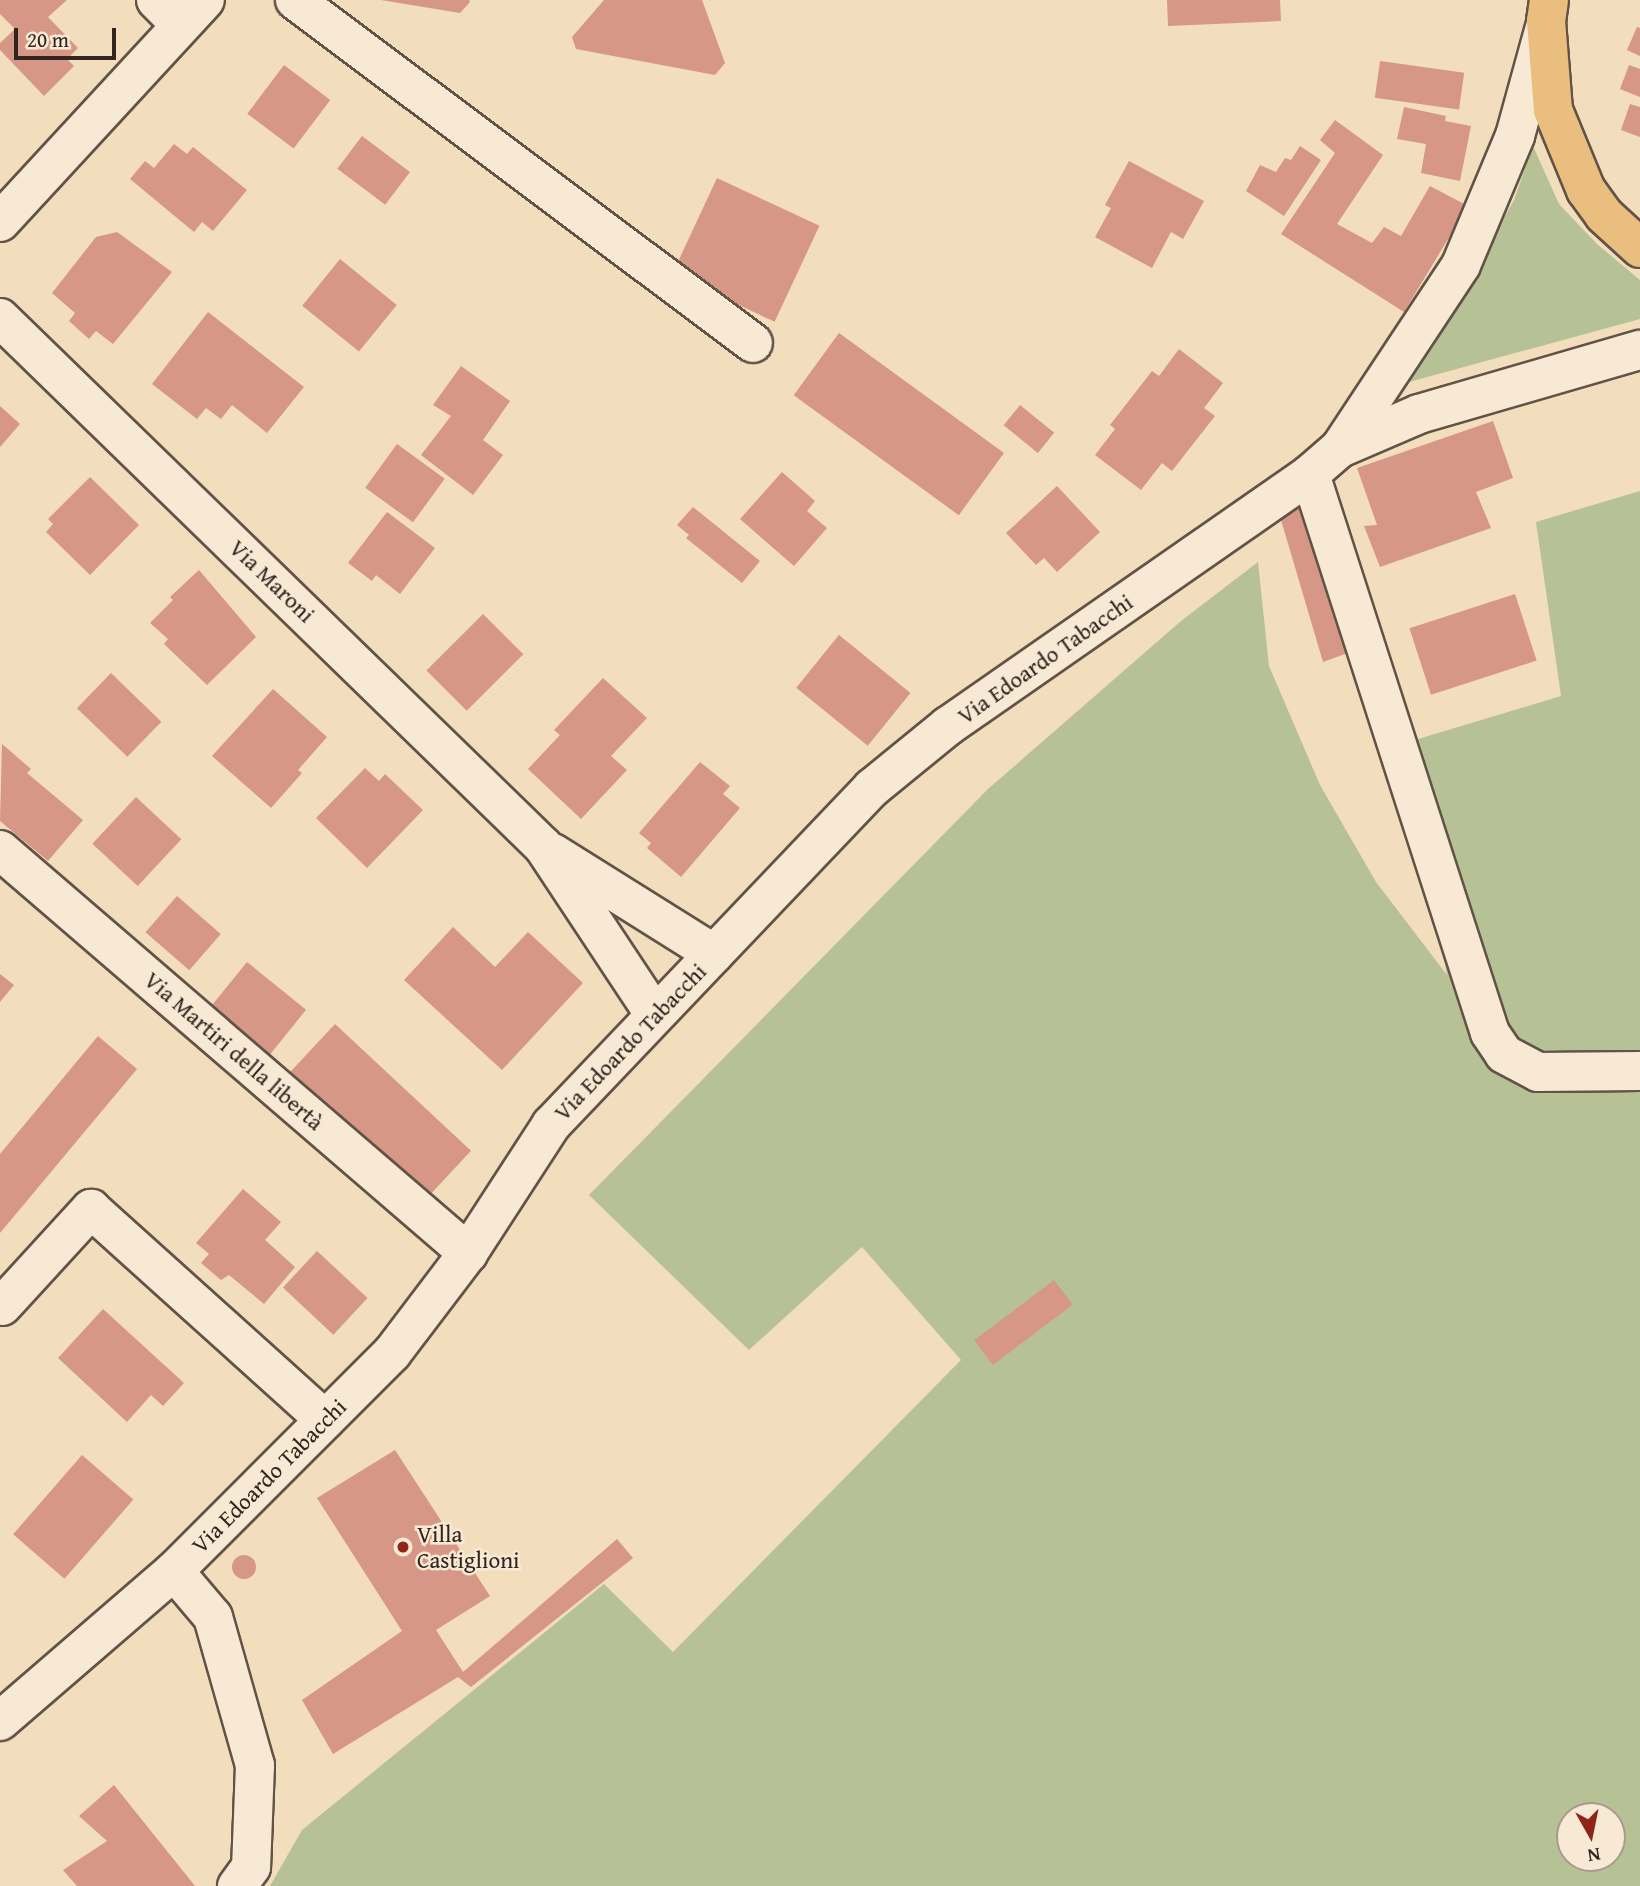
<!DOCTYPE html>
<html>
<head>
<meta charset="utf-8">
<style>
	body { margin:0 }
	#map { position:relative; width:1640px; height:1886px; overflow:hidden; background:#f2ddbd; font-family:"Gentium Book Plus",serif }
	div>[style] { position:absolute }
	.green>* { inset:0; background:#b6c295 }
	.building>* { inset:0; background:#d79786; transform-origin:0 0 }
	.round { border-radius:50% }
	.roads { filter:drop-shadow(2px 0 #625347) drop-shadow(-2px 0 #625347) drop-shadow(0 2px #625347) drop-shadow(0 -2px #625347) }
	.minor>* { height:38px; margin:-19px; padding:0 19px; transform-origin:19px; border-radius:19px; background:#f7e9d4 }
	.major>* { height:38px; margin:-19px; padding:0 19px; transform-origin:19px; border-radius:19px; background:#e9be7e }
	.dots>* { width:19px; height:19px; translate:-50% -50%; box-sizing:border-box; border:4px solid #f7e9d4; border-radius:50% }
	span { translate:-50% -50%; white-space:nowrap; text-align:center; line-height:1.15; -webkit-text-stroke:5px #f7e9d4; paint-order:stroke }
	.street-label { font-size:23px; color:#322520 }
	.poi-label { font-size:23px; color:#322520 }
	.left { translate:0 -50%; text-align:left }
	.north { position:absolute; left:1556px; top:1802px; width:70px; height:70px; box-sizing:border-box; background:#f7e9d4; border:2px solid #a89b8c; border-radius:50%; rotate:171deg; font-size:19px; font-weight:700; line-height:28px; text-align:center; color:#322520 }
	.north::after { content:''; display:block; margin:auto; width:24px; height:32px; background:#8f2418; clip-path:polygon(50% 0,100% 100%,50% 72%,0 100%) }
	.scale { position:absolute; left:14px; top:28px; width:102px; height:32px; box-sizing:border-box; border:4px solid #322520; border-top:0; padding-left:9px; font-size:21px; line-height:24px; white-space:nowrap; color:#322520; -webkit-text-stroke:5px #f7e9d4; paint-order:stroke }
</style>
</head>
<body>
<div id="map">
	<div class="green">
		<div style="clip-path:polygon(1533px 146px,1559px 204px,1597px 244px,1640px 280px,1640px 319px,1409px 382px,1433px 347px,1514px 200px)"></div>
		<div style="clip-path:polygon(evenodd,1640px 491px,1640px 1886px,270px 1886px,302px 1830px,604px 1584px,673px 1652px,961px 1360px,862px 1247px,749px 1350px,589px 1195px,988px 789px,1181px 621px,1258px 562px,1269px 666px,1320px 785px,1376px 882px,1447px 975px,1405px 743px,1561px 696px,1536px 522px,1640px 491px,1570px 1816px,1612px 1816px,1612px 1858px,1570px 1858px,1570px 1816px)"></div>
	</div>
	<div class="building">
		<div style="clip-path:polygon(0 0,67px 0,48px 17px,78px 48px,67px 59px,74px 66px,44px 96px,0 50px,0 43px,15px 29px,0 14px)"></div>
		<div style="clip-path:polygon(381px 0,469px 0,470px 2px,460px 13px)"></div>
		<div style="clip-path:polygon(604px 0,702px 0,725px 63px,715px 75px,576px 49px,572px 37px)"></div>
		<div style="clip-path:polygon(1167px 0,1280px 0,1281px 21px,1168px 26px)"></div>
		<div style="clip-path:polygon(1637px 27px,1640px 28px,1640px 56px,1627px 50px)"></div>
		<div style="left:1380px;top:61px;width:85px;height:37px;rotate:8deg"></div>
		<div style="left:284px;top:65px;width:58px;height:61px;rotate:37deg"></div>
		<div style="clip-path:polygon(1629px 65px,1640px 69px,1640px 97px,1620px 89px)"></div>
		<div style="clip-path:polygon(1630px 104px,1640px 107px,1640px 137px,1621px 130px)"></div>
		<div style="clip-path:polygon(1404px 107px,1446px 116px,1445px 121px,1471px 126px,1460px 181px,1421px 173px,1426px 144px,1397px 139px)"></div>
		<div style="clip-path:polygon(1335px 120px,1383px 155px,1337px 224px,1372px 243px,1384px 227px,1401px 236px,1430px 186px,1468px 206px,1404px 312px,1281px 234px,1335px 153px,1320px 140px)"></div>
		<div style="left:362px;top:136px;width:60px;height:41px;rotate:37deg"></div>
		<div style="clip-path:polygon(174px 144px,187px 154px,193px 147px,247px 190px,213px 231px,202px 222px,194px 232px,130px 179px,145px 161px,154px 168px)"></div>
		<div style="clip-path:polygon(1300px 146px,1321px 160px,1284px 216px,1246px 191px,1260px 165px,1276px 172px,1285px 158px,1291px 160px)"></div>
		<div style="clip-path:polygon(1129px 161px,1204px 201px,1183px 239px,1171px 232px,1152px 268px,1095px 237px,1111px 208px,1105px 205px)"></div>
		<div style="left:717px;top:178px;width:113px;height:106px;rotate:25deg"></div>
		<div style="clip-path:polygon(117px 232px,172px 272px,113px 344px,96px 331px,89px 339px,69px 321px,75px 313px,52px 293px,96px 237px)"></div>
		<div style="left:340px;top:259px;width:73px;height:60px;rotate:39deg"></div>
		<div style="clip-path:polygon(208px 312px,304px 387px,267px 433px,232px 405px,221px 419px,206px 408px,197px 419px,152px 384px)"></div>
		<div style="left:839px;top:333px;width:204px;height:77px;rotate:36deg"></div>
		<div style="clip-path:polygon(1179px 349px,1223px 383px,1204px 408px,1215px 416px,1172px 471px,1162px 463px,1141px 490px,1095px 455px,1115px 429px,1110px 425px,1152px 371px,1159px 376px)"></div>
		<div style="clip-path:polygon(461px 366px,510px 401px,483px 440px,503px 455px,473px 495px,421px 455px,451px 416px,433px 405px)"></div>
		<div style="left:1020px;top:405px;width:44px;height:26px;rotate:39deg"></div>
		<div style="clip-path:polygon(0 406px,20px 424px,0 447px)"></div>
		<div style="clip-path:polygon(1493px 421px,1513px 478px,1476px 492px,1491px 528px,1380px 567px,1364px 526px,1377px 525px,1357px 468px)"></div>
		<div style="left:397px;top:444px;width:59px;height:54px;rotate:36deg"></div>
		<div style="clip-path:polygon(782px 472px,815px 501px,807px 511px,827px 528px,794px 566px,740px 519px)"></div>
		<div style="clip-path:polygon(90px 477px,139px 525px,90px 575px,46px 532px,53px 524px,48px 519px)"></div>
		<div style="clip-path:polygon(1057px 486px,1100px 532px,1057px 572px,1044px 558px,1036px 565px,1006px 533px)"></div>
		<div style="clip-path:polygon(1314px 496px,1364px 647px,1323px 662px,1279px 513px)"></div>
		<div style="clip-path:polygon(693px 507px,760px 561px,742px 583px,686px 538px,689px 535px,677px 525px)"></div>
		<div style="clip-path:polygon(387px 512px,435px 548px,400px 594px,376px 575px,372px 581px,348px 563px)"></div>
		<div style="clip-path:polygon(199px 570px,256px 637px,207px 685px,164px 644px,168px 639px,150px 623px,173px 600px,170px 597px)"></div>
		<div style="left:1515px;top:594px;width:70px;height:111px;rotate:72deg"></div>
		<div style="left:483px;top:614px;width:57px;height:80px;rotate:45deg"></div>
		<div style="left:839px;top:635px;width:92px;height:68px;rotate:39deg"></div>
		<div style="left:111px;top:673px;width:70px;height:49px;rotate:44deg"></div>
		<div style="clip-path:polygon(603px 678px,647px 718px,611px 756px,627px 770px,581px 819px,528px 769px,560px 735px,554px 730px)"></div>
		<div style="clip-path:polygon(273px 689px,327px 737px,298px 770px,302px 773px,271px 808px,212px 756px)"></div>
		<div style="clip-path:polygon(2px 744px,31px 769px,27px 773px,83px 820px,48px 861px,0 821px)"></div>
		<div style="clip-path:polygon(700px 762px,730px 786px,723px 794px,740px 808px,681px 877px,647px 848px,651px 843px,639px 833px)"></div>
		<div style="clip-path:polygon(365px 768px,379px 781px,385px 774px,423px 810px,367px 868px,316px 818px)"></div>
		<div style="left:136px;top:797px;width:62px;height:64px;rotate:43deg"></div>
		<div style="left:177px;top:896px;width:58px;height:48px;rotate:41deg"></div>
		<div style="clip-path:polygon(453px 927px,495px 967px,528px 932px,583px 983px,502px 1070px,404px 980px)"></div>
		<div style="left:247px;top:962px;width:76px;height:58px;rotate:39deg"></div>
		<div style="clip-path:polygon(0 974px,14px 985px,0 1002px)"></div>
		<div style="left:335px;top:1024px;width:186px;height:66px;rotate:43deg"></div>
		<div style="clip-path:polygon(98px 1036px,137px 1069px,0 1233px,0 1154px)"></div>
		<div style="clip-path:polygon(243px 1189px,281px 1222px,265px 1240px,295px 1267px,264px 1304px,229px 1275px,221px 1280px,201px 1263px,209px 1254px,196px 1243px)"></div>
		<div style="left:317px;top:1251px;width:69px;height:50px;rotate:43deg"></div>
		<div style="left:1054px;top:1280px;width:31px;height:100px;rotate:53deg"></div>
		<div style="clip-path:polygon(103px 1309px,184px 1383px,163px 1406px,151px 1395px,127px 1422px,58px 1358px)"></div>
		<div style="clip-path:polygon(395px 1450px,490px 1596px,436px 1630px,463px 1672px,617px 1539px,633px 1558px,471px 1687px,458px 1677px,333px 1754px,302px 1700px,402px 1631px,317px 1498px)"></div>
		<div style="left:82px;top:1455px;width:68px;height:105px;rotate:41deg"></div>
		<div class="round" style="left:232px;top:1555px;width:24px;height:24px"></div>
		<div style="clip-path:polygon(114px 1785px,195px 1886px,77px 1886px,63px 1870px,107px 1841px,79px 1816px)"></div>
	</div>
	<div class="roads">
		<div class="minor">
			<div style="left:156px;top:0;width:35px;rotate:45deg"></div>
			<div style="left:295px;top:0;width:572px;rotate:36.83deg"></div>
			<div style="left:0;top:222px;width:302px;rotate:-47.3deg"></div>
			<div style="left:0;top:318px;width:757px;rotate:44.2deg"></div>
			<div style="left:543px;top:846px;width:201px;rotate:56.5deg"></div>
			<div style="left:1340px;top:448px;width:86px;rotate:-23.3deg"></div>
			<div style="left:1419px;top:414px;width:230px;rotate:-16.2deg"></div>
			<div style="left:1310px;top:474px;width:587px;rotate:72.15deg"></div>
			<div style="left:1490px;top:1033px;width:25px;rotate:56deg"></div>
			<div style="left:1504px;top:1054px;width:38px;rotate:28deg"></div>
			<div style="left:1538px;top:1072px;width:102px;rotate:-0.6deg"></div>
			<div style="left:0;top:850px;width:618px;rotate:40.73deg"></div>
			<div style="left:553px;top:853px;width:190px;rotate:32.1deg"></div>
			<div style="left:2px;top:1306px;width:132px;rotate:-47.5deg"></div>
			<div style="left:91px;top:1209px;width:315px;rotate:42deg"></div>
			<div style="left:174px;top:1571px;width:60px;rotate:49.7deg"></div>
			<div style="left:213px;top:1617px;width:154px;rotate:74.2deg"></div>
			<div style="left:255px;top:1765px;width:102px;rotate:92.2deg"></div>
			<div style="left:251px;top:1867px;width:24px;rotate:126deg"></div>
			<div style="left:0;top:1721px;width:230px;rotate:-40.8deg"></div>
			<div style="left:174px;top:1571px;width:308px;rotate:-45deg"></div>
			<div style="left:392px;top:1353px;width:126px;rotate:-52.8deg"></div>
			<div style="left:468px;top:1253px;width:153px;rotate:-57deg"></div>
			<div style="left:551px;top:1125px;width:465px;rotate:-46.4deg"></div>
			<div style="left:872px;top:788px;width:98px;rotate:-39.2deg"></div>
			<div style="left:948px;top:726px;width:441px;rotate:-34.8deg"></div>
			<div style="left:1310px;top:474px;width:40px;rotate:-41deg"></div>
			<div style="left:1340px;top:448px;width:219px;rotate:-56.5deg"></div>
			<div style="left:1461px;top:265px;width:140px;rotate:-67.3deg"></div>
			<div style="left:1515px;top:136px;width:113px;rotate:-74.6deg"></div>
		</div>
		<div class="major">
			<div style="left:1549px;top:0;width:21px;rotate:98deg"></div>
			<div style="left:1546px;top:21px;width:89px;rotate:85.5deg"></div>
			<div style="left:1553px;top:110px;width:87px;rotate:67.6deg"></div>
			<div style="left:1586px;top:190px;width:31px;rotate:54deg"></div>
			<div style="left:1604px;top:215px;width:49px;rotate:42.5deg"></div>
		</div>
	</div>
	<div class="dots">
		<div style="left:403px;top:1547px;background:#8f2418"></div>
	</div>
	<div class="street-label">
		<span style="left:272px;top:581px;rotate:44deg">Via Maroni</span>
		<span style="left:1045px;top:659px;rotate:-35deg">Via Edoardo Tabacchi</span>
		<span style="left:630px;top:1042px;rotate:-46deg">Via Edoardo Tabacchi</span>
		<span style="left:234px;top:1051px;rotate:41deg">Via Martiri della libertà</span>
		<span style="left:269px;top:1476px;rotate:-45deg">Via Edoardo Tabacchi</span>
	</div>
	<div class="poi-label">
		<span class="left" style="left:417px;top:1547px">Villa<br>Castiglioni</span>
	</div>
	<div class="north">N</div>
	<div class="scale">20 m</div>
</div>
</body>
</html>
